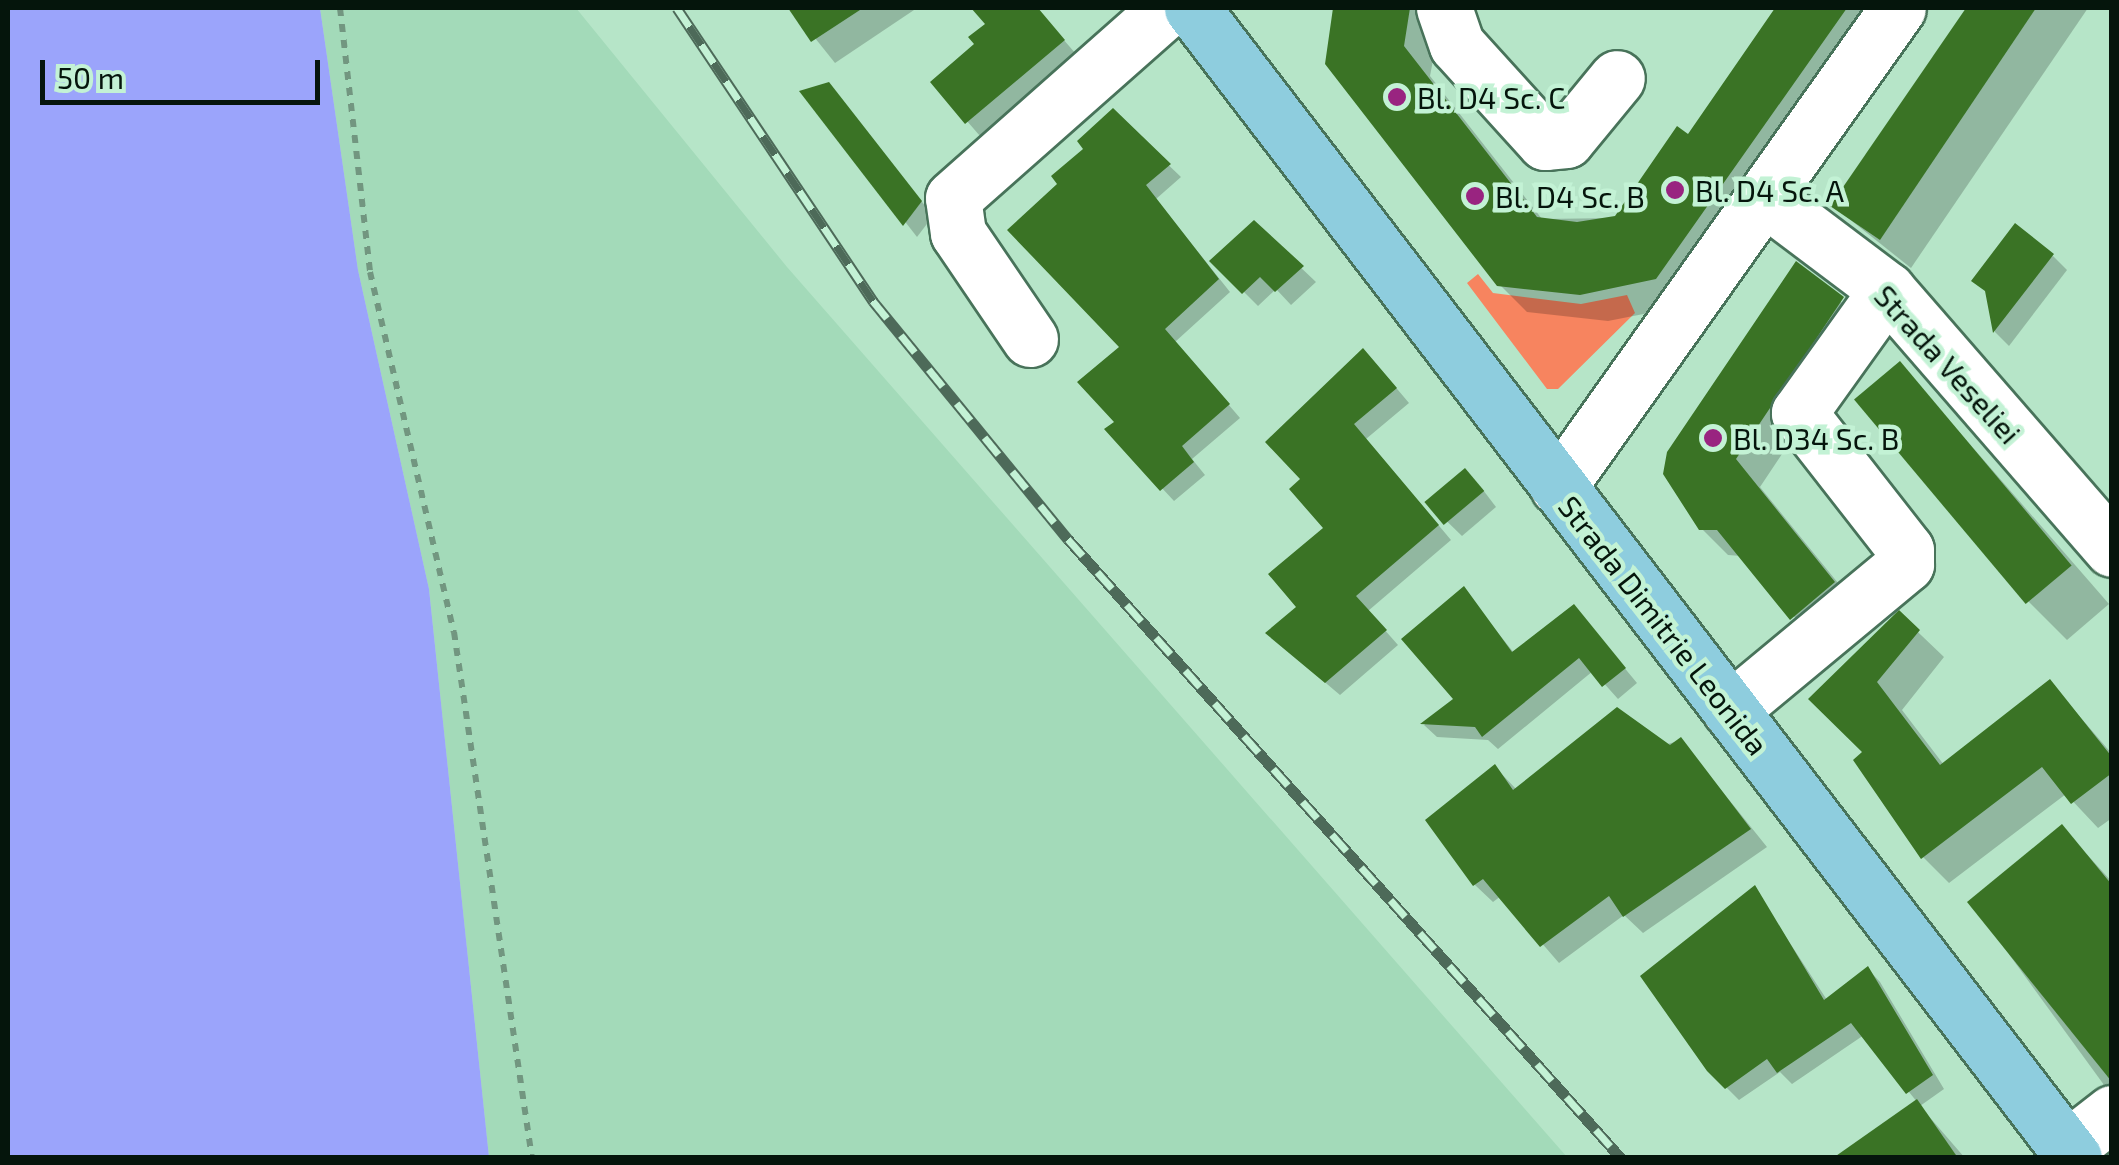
<!DOCTYPE html>
<html>
<head>
<meta charset="utf-8">
<style>
	body { margin:0 }
	#map { position:relative; width:2119px; height:1165px; overflow:hidden; background:#b6e5c8; font-family:"Exo 2",sans-serif }
	div>[style] { position:absolute }
	.built>* { inset:0; background:#a3dab9 }
	.green>* { inset:0; background:#f7845f }
	.water>* { inset:0; background:#9ba4fb }
	.shadow>* { inset:0; background:#0003 }
	.building>* { inset:0; background:#3a7325; transform-origin:0 0 }
	.path>* { height:6px; margin-top:-3px; transform-origin:0; background:repeating-linear-gradient(90deg,#729680 0 8px,transparent 0 16px) }
	.roads { filter:drop-shadow(2px 0 #48735a) drop-shadow(-2px 0 #48735a) drop-shadow(0 2px #48735a) drop-shadow(0 -2px #48735a) }
	.minor>* { height:55px; margin:-27.5px; padding:0 27.5px; transform-origin:27.5px; border-radius:27.5px; background:#fff }
	.major>* { height:55px; margin:-27.5px; padding:0 27.5px; transform-origin:27.5px; border-radius:27.5px; background:#8ecdde }
	.rail>* { height:11px; margin-top:-5.5px; transform-origin:0; background:repeating-linear-gradient(90deg,#c3f2d5 0 22px,#4d6a59 0 44px); box-sizing:border-box; border-block:2px solid #4d6a59 }
	.dots>* { width:28px; height:28px; translate:-50% -50%; box-sizing:border-box; border:5px solid #c3f2d5; border-radius:50% }
	span { translate:-50% -50%; white-space:nowrap; text-align:center; line-height:1.15; -webkit-text-stroke:9px #c3f2d5; paint-order:stroke }
	.poi-label { font-size:30px; color:#05150c }
	.left { translate:0 -50%; text-align:left }
	.street-label { font-size:30px; color:#05150c }
	.frame { position:absolute; inset:0; border:10px solid #05150c; pointer-events:none }
	.scale { position:absolute; left:40px; top:60px; width:280px; height:45px; box-sizing:border-box; border:5px solid #05150c; border-top:0; padding-left:12px; font-size:30px; line-height:35px; white-space:nowrap; color:#05150c; -webkit-text-stroke:8px #c3f2d5; paint-order:stroke }
</style>
</head>
<body>
<div id="map">
	<div class="built">
		<div style="clip-path:polygon(320px 8px,576px 8px,787px 267px,1567px 1157px,489px 1157px,429px 589px,358px 270px)"></div>
	</div>
	<div class="green">
		<div style="clip-path:polygon(1478px 274px,1493px 293px,1581px 304px,1627px 295px,1635px 313px,1558px 389px,1547px 389px,1467px 283px)"></div>
	</div>
	<div class="water">
		<div style="clip-path:polygon(8px 8px,320px 8px,358px 270px,429px 589px,489px 1157px,8px 1157px)"></div>
	</div>
	<div class="shadow">
		<div style="clip-path:polygon(791px 8px,917px 8px,835px 63px)"></div>
		<div style="clip-path:polygon(991px 8px,1036px 8px,1076px 54px,980px 136px,933px 82px,978px 44px)"></div>
		<div style="clip-path:polygon(1336px 8px,1443px 8px,1430px 76px,1542px 219px,1617px 218px,1689px 137px,1778px 8px,1892px 8px,1684px 306px,1608px 321px,1527px 312px,1499px 284px,1328px 63px)"></div>
		<div style="clip-path:polygon(1973px 8px,2088px 8px,1911px 268px,1833px 206px)"></div>
		<div style="clip-path:polygon(804px 92px,841px 98px,933px 216px,917px 237px)"></div>
		<div style="clip-path:polygon(1113px 112px,1181px 177px,1156px 199px,1230px 292px,1175px 342px,1240px 418px,1192px 459px,1205px 475px,1174px 501px,1108px 430px,1118px 422px,1123px 347px,1061px 184px)"></div>
		<div style="clip-path:polygon(1254px 223px,1316px 282px,1291px 305px,1276px 289px,1258px 306px,1213px 261px)"></div>
		<div style="clip-path:polygon(2053px 256px,2067px 270px,2009px 346px,1995px 332px,1989px 294px)"></div>
		<div style="clip-path:polygon(1797px 264px,1868px 325px,1760px 487px,1860px 610px,1818px 644px,1741px 556px,1728px 555px,1701px 528px)"></div>
		<div style="clip-path:polygon(1376px 364px,1409px 403px,1366px 439px,1451px 540px,1368px 611px,1398px 645px,1340px 695px,1282px 646px,1327px 528px,1303px 479px)"></div>
		<div style="clip-path:polygon(1900px 364px,2109px 604px,2067px 640px,2029px 602px)"></div>
		<div style="clip-path:polygon(1480px 486px,1496px 507px,1462px 536px,1427px 502px)"></div>
		<div style="clip-path:polygon(1464px 590px,1514px 653px,1574px 607px,1637px 683px,1618px 699px,1593px 671px,1498px 749px,1488px 740px,1437px 737px,1424px 725px,1456px 699px)"></div>
		<div style="clip-path:polygon(1899px 614px,1944px 657px,1902px 710px,1944px 765px,2050px 682px,2112px 754px,2112px 818px,2098px 828px,2066px 794px,1949px 883px,1923px 857px,1866px 753px,1811px 699px)"></div>
		<div style="clip-path:polygon(1681px 740px,1767px 847px,1643px 933px,1624px 915px,1559px 963px,1501px 896px,1493px 902px,1475px 885px,1428px 821px,1495px 767px,1517px 790px)"></div>
		<div style="clip-path:polygon(2062px 827px,2112px 882px,2112px 1096px,1971px 902px)"></div>
		<div style="clip-path:polygon(1754px 888px,1827px 1000px,1868px 969px,1880px 982px,1944px 1089px,1920px 1106px,1965px 1158px,1838px 1158px,1917px 1102px,1864px 1035px,1792px 1084px,1780px 1072px,1739px 1100px,1726px 1087px)"></div>
	</div>
	<div class="building">
		<div style="clip-path:polygon(788px 8px,863px 8px,811px 42px)"></div>
		<div style="clip-path:polygon(971px 8px,1038px 8px,1065px 40px,965px 124px,930px 82px,974px 44px,968px 37px,985px 24px)"></div>
		<div style="clip-path:polygon(1333px 8px,1410px 8px,1404px 46px,1537px 217px,1577px 222px,1615px 216px,1677px 126px,1688px 134px,1775px 8px,1847px 8px,1656px 279px,1580px 295px,1497px 286px,1325px 64px)"></div>
		<div style="clip-path:polygon(1966px 8px,2036px 8px,1880px 240px,1830px 206px)"></div>
		<div style="clip-path:polygon(829px 82px,922px 201px,903px 226px,799px 91px)"></div>
		<div style="clip-path:polygon(1113px 108px,1171px 164px,1146px 185px,1219px 279px,1165px 329px,1230px 404px,1182px 446px,1194px 462px,1160px 491px,1104px 429px,1114px 422px,1077px 382px,1119px 347px,1007px 230px,1057px 184px,1051px 176px,1083px 149px,1077px 141px)"></div>
		<div style="clip-path:polygon(1254px 220px,1304px 266px,1275px 292px,1260px 277px,1242px 294px,1209px 261px)"></div>
		<div style="clip-path:polygon(2015px 223px,2054px 254px,1993px 333px,1985px 291px,1971px 281px)"></div>
		<div style="clip-path:polygon(1796px 261px,1844px 297px,1736px 459px,1835px 582px,1790px 620px,1717px 530px,1699px 530px,1663px 474px,1667px 452px)"></div>
		<div style="clip-path:polygon(1363px 348px,1397px 388px,1354px 424px,1439px 525px,1356px 596px,1387px 630px,1325px 683px,1265px 633px,1296px 607px,1268px 574px,1323px 528px,1289px 489px,1300px 479px,1265px 442px)"></div>
		<div style="left:1900px;top:361px;width:267px;height:60px;rotate:50deg"></div>
		<div style="left:1465px;top:468px;width:30px;height:53px;rotate:50deg"></div>
		<div style="clip-path:polygon(1464px 586px,1512px 652px,1574px 604px,1626px 668px,1602px 687px,1579px 658px,1482px 737px,1475px 727px,1420px 724px,1453px 699px,1401px 639px)"></div>
		<div style="clip-path:polygon(1899px 610px,1920px 630px,1877px 682px,1940px 765px,2050px 679px,2112px 757px,2112px 773px,2071px 804px,2042px 767px,1921px 859px,1853px 760px,1862px 752px,1808px 699px)"></div>
		<div style="clip-path:polygon(1617px 707px,1670px 745px,1681px 737px,1751px 829px,1623px 917px,1609px 896px,1540px 947px,1483px 879px,1473px 886px,1425px 820px,1495px 764px,1513px 790px)"></div>
		<div style="clip-path:polygon(2062px 824px,2112px 885px,2112px 1082px,1967px 902px)"></div>
		<div style="clip-path:polygon(1755px 885px,1824px 1000px,1868px 966px,1933px 1075px,1906px 1094px,1851px 1023px,1777px 1073px,1767px 1059px,1725px 1089px,1707px 1071px,1640px 976px)"></div>
		<div style="clip-path:polygon(1917px 1099px,1958px 1158px,1833px 1158px)"></div>
	</div>
	<div class="path">
		<div style="left:340px;top:8px;width:266px;rotate:83.5deg"></div>
		<div style="left:370px;top:272px;width:370px;rotate:76.9deg"></div>
		<div style="left:454px;top:632px;width:532px;rotate:81.57deg"></div>
	</div>
	<div class="roads">
		<div class="minor">
			<div style="left:1444px;top:8px;width:39px;rotate:71deg"></div>
			<div style="left:1457px;top:45px;width:131px;rotate:47.8deg"></div>
			<div style="left:1545px;top:142px;width:21px;rotate:-5deg"></div>
			<div style="left:1566px;top:140px;width:80px;rotate:-50.6deg"></div>
			<div style="left:1765px;top:198px;width:153px;rotate:37deg"></div>
			<div style="left:1887px;top:290px;width:343px;rotate:49deg"></div>
			<div style="left:1030px;top:339px;width:128px;rotate:-124.2deg"></div>
			<div style="left:958px;top:233px;width:35px;rotate:-98deg"></div>
			<div style="left:953px;top:198px;width:287px;rotate:-41.5deg"></div>
			<div style="left:1558px;top:487px;width:587px;rotate:-54.63deg"></div>
			<div style="left:1730px;top:710px;width:229px;rotate:-39.7deg"></div>
			<div style="left:1906px;top:564px;width:14px;rotate:-90deg"></div>
			<div style="left:1906px;top:550px;width:174px;rotate:-128deg"></div>
			<div style="left:1799px;top:413px;width:151px;rotate:-54.4deg"></div>
			<div style="left:2067px;top:1148px;width:57px;rotate:-37.9deg"></div>
		</div>
		<div class="major">
			<div style="left:1192px;top:8px;width:1449px;rotate:52.51deg"></div>
		</div>
	</div>
	<div class="rail">
		<div style="left:677px;top:8px;width:353px;rotate:56.2deg"></div>
		<div style="left:873px;top:301px;width:308px;rotate:50.7deg"></div>
		<div style="left:1068px;top:539px;width:830px;rotate:48.22deg"></div>
	</div>
	<div class="dots">
		<div style="left:1397px;top:97px;background:#992480"></div>
		<div style="left:1675px;top:190px;background:#992480"></div>
		<div style="left:1475px;top:196px;background:#992480"></div>
		<div style="left:1713px;top:438px;background:#992480"></div>
	</div>
	<div class="poi-label">
		<span class="left" style="left:1417px;top:97px">Bl. D4 Sc. C</span>
		<span class="left" style="left:1695px;top:190px">Bl. D4 Sc. A</span>
		<span class="left" style="left:1495px;top:196px">Bl. D4 Sc. B</span>
		<span class="left" style="left:1733px;top:438px">Bl. D34 Sc. B</span>
	</div>
	<div class="street-label">
		<span style="left:1948px;top:364px;rotate:48deg">Strada Veseliei</span>
		<span style="left:1664px;top:625px;rotate:52deg">Strada Dimitrie Leonida</span>
	</div>
	<div class="frame"></div>
	<div class="scale">50 m</div>
</div>
</body>
</html>
